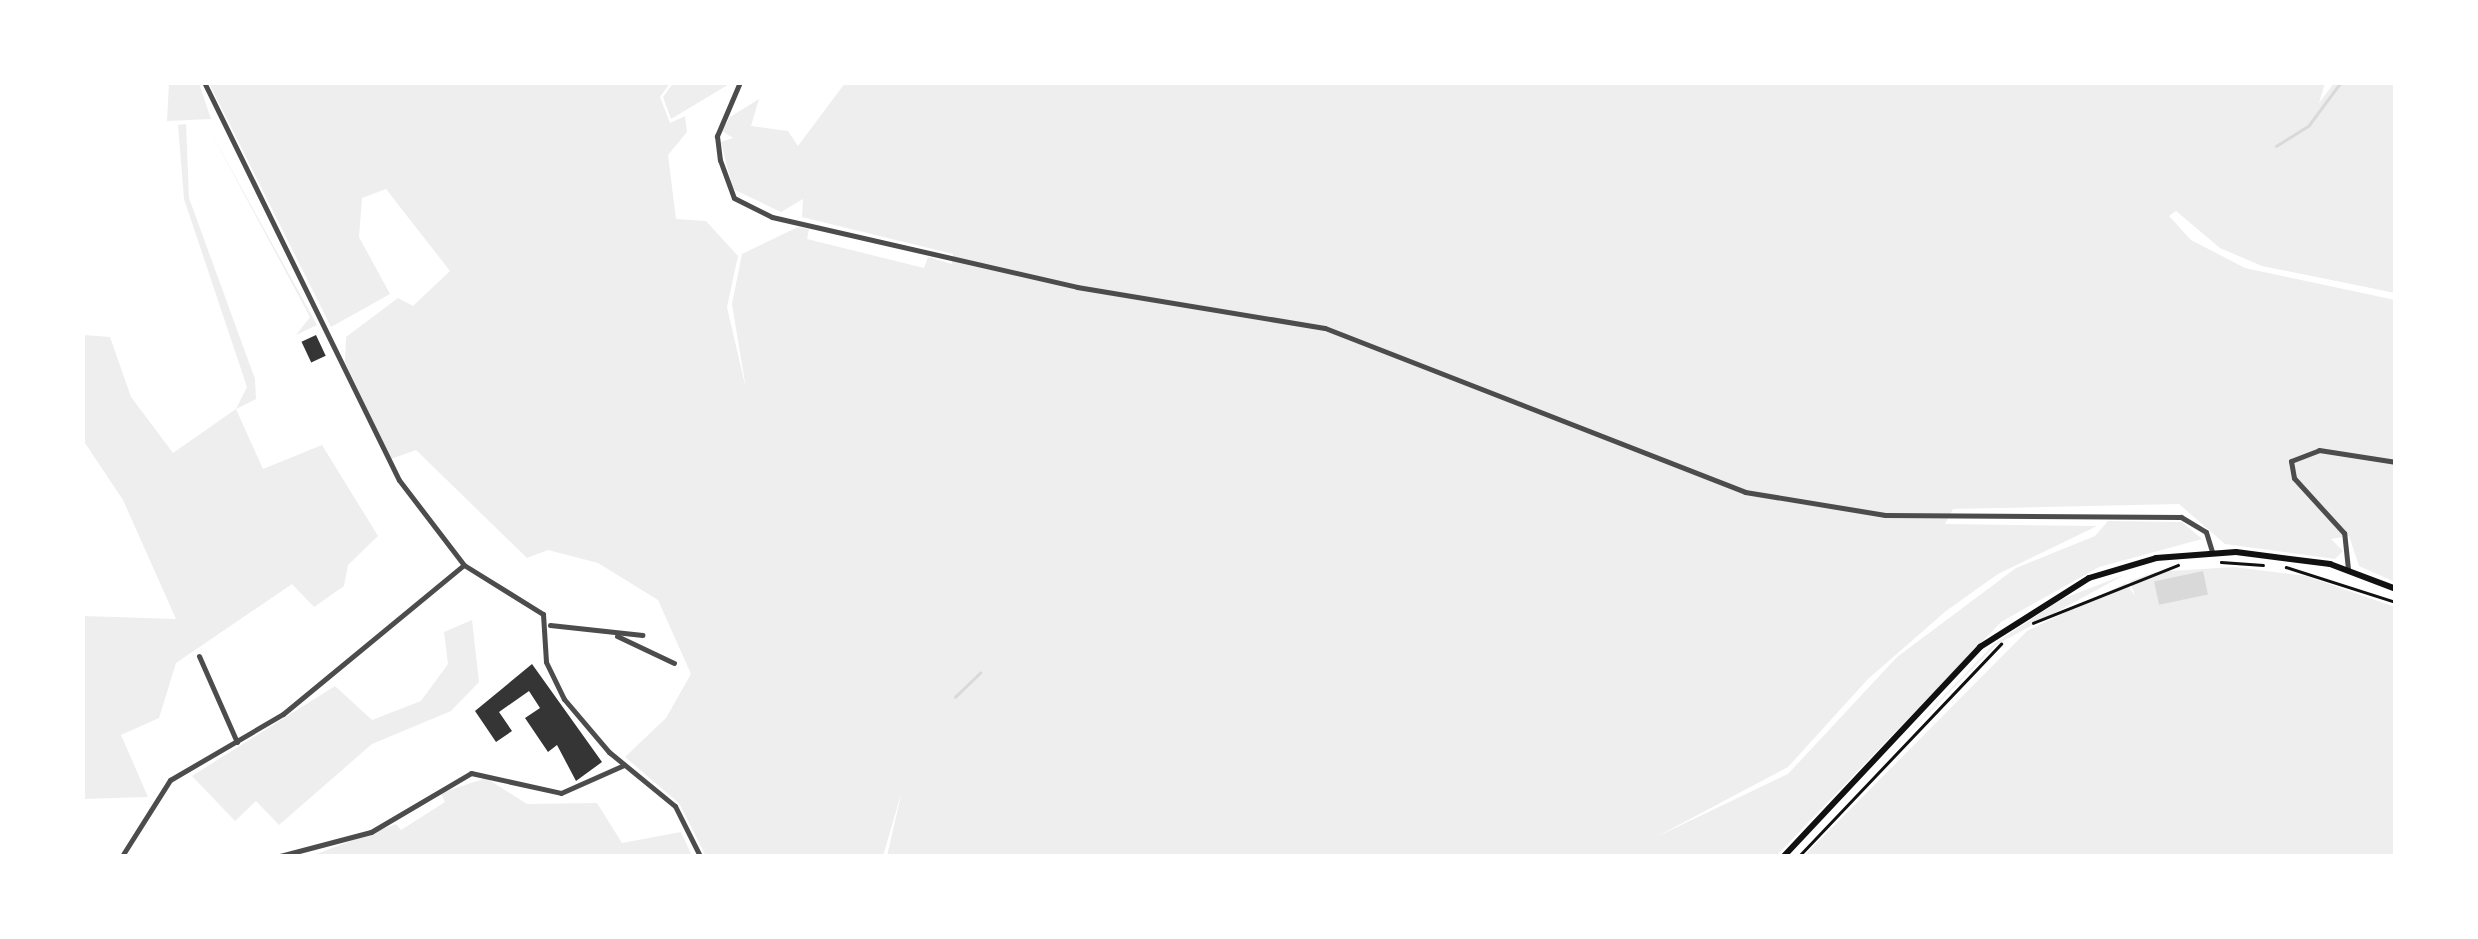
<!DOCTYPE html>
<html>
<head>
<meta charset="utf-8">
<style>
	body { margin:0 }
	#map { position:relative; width:2478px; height:939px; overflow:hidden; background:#fff; font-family:"Open Sans",sans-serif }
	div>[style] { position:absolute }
	.green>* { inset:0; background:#eee }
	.water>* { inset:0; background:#d9d9d9; transform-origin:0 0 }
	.stream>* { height:2.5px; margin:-1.25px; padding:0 1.25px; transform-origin:1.25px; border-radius:1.25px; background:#d9d9d9 }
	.building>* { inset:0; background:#353535; transform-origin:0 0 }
	.path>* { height:2.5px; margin:-1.25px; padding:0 1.25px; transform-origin:1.25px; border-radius:1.25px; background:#111 }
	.minor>* { height:5px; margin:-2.5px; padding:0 2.5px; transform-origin:2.5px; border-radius:2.5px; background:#4c4c4c }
	.secondary>* { height:6px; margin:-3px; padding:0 3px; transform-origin:3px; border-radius:3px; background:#111 }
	span { translate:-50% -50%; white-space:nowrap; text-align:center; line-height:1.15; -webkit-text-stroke:10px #fff; paint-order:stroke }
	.frame { position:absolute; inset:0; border:85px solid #fff; pointer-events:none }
</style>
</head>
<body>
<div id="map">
	<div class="green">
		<div style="clip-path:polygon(652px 82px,670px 83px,660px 97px,670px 123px,685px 116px,687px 132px,668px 155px,676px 219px,706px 221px,738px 256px,727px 307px,746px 389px,732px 304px,742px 254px,798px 227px,809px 229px,807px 239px,924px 268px,928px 257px,952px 264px,953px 254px,802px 217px,803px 199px,781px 212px,733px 189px,721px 142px,733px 138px,722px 131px,730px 117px,759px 99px,751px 126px,788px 131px,798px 146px,845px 83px,2325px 83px,2319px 103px,2334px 83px,2395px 83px,2395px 293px,2262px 266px,2220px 248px,2176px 211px,2169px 216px,2191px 240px,2245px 268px,2395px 300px,2395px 582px,2359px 566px,2349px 536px,2331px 539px,2343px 551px,2335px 559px,2225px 544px,2179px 504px,1953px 509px,1945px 524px,2097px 526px,1998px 574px,1946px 611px,1868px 679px,1788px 767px,1656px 837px,1788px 774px,1897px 657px,2016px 568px,2095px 536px,2108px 521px,2182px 522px,2202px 539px,2099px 567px,2001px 622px,1776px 856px,887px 856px,902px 791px,883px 856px,706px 856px,679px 803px,625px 757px,666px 718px,691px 674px,658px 600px,598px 563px,548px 550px,527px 558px,416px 450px,391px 459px,345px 362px,346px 337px,398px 298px,413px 306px,450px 271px,386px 189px,362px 198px,359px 237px,390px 294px,331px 327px,209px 83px)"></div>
		<div style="clip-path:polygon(674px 82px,731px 82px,731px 83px,671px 119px,663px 97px)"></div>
		<div style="clip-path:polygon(169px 83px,199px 83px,211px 119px,167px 121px)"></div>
		<div style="clip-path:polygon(186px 124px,189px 198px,255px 379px,256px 399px,236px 409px,263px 469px,322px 445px,378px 536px,348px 565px,344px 586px,314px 607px,292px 584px,176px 663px,159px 718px,121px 735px,148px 797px,83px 799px,83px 616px,176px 619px,123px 500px,83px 440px,83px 335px,110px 337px,131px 397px,173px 453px,236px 409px,247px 387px,184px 199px,178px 125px)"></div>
		<div style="clip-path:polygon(208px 127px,317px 325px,296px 335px,310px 317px)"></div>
		<div style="clip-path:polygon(2234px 567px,2306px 576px,2395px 607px,2395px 856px,1804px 856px,2027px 631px,2126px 583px,2135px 596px,2130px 581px,2155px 572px)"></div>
		<div style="clip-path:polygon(2124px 575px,1996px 645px,1881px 761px,1994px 644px,2062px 599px)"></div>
		<div style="clip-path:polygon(472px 620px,479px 682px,451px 711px,372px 744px,279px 825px,256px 801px,235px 821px,192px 776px,335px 686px,372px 720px,421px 701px,448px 664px,444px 632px)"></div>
		<div style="clip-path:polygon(486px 778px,527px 804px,597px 803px,622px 843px,681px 832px,692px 856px,311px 856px,396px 824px,401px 830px,445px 802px,441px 793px)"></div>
	</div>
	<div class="water">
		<div style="left:2203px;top:571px;width:24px;height:50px;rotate:78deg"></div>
	</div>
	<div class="stream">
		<div style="left:2276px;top:146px;width:39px;rotate:-32deg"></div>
		<div style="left:2309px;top:125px;width:54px;rotate:-53.3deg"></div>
		<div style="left:955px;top:697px;width:35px;rotate:-44deg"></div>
	</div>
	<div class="building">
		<div style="left:316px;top:335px;width:23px;height:16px;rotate:65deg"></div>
		<div style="clip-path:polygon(532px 664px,602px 762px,576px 781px,557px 745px,548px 752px,525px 718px,540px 708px,529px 691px,499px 712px,512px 731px,496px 742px,475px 711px)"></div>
	</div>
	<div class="path">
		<div style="left:2221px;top:562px;width:42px;rotate:4.1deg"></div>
		<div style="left:2286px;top:567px;width:115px;rotate:17.7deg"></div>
		<div style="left:2033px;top:623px;width:156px;rotate:-21.8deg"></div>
		<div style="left:1799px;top:856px;width:293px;rotate:-46.4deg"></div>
	</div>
	<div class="minor">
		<div style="left:204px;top:82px;width:443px;rotate:63.9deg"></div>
		<div style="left:399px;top:480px;width:107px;rotate:52.6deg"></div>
		<div style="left:464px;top:565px;width:93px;rotate:31.8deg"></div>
		<div style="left:543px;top:614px;width:48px;rotate:86.4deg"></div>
		<div style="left:546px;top:662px;width:41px;rotate:64.1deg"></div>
		<div style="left:564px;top:699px;width:70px;rotate:49.7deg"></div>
		<div style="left:609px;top:752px;width:85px;rotate:39.3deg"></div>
		<div style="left:675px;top:806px;width:56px;rotate:63.4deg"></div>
		<div style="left:740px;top:82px;width:59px;rotate:113.1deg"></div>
		<div style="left:717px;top:136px;width:24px;rotate:83deg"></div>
		<div style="left:720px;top:160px;width:40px;rotate:69.8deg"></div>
		<div style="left:734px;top:198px;width:42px;rotate:26.6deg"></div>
		<div style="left:772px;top:217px;width:313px;rotate:12.9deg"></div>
		<div style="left:1077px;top:287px;width:251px;rotate:9.4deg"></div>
		<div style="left:1325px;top:328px;width:451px;rotate:21.3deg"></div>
		<div style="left:1745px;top:492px;width:142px;rotate:9.3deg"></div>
		<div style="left:1885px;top:515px;width:296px;rotate:0.4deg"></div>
		<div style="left:2181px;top:517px;width:29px;rotate:31deg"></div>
		<div style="left:2206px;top:532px;width:21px;rotate:73deg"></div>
		<div style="left:2348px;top:569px;width:36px;rotate:-96deg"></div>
		<div style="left:2344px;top:533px;width:74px;rotate:-132.3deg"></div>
		<div style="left:2294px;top:478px;width:17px;rotate:-100deg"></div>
		<div style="left:2291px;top:461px;width:30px;rotate:-21deg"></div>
		<div style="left:2319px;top:450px;width:78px;rotate:8.9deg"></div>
		<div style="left:550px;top:625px;width:93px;rotate:6.2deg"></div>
		<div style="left:617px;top:636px;width:63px;rotate:25.3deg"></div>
		<div style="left:199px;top:656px;width:94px;rotate:66.2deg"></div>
		<div style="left:122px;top:856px;width:90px;rotate:-57.7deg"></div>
		<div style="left:170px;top:780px;width:131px;rotate:-30.3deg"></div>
		<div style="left:283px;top:714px;width:234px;rotate:-39.5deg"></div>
		<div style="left:280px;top:856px;width:94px;rotate:-14.8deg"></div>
		<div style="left:371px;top:832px;width:116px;rotate:-30.5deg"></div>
		<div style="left:471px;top:773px;width:92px;rotate:12.5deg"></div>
		<div style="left:561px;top:793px;width:69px;rotate:-24deg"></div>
	</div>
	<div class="secondary">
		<div style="left:1784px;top:856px;width:287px;rotate:-46.8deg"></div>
		<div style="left:1980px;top:647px;width:129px;rotate:-32.3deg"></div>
		<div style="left:2089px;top:578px;width:70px;rotate:-16.6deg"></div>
		<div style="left:2156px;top:558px;width:80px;rotate:-4.3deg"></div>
		<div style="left:2236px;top:552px;width:95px;rotate:7.3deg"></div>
		<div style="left:2330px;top:564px;width:71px;rotate:20.7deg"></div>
	</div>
	<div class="frame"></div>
</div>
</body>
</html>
